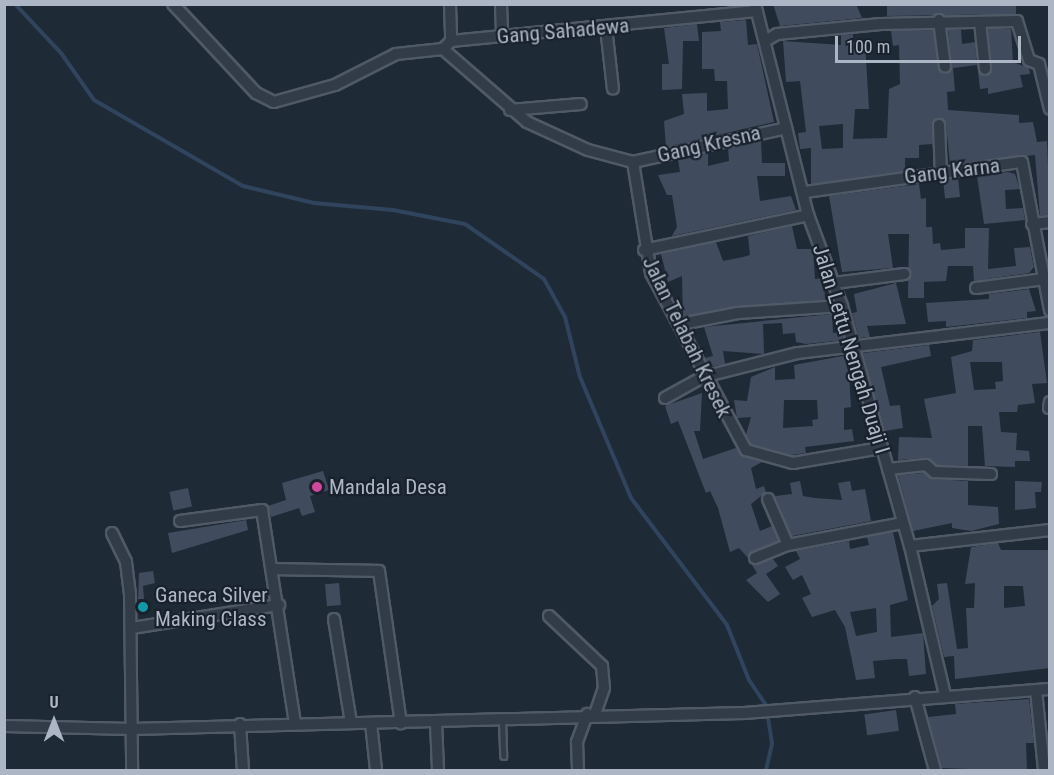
<!DOCTYPE html>
<html>
<head>
<meta charset="utf-8">
<style>
	body { margin:0 }
	#map { position:relative; width:1054px; height:775px; overflow:hidden; background:#1f2a37; font-family:"Roboto Condensed",sans-serif }
	div>[style] { position:absolute }
	.stream>* { height:4px; margin:-2px; padding:0 2px; transform-origin:2px; border-radius:2px; background:#30445e }
	.building>* { inset:0; background:#404c5d; transform-origin:0 0 }
	.roads { filter:drop-shadow(2px 0 #505966) drop-shadow(-2px 0 #505966) drop-shadow(0 2px #505966) drop-shadow(0 -2px #505966) }
	.service>* { height:5px; margin:-2.5px; padding:0 2.5px; transform-origin:2.5px; border-radius:2.5px; background:#323c48 }
	.minor>* { height:10px; margin:-5px; padding:0 5px; transform-origin:5px; border-radius:5px; background:#323c48 }
	.dots>* { width:16px; height:16px; translate:-50% -50%; box-sizing:border-box; border:3px solid #18212c; border-radius:50% }
	span { translate:-50% -50%; white-space:nowrap; text-align:center; line-height:1.15; -webkit-text-stroke:4.5px #18212c; paint-order:stroke }
	.street-label { font-size:21px; color:#acb6c5 }
	.poi-label { font-size:21px; color:#acb6c5 }
	.left { translate:0 -50%; text-align:left }
	.frame { position:absolute; inset:0; border:6px solid #acb6c5; pointer-events:none }
	.north { position:absolute; left:24px; top:691px; width:60px; height:60px; -webkit-text-stroke:4px #18212c; paint-order:stroke; rotate:0deg; font-size:16px; font-weight:700; line-height:24px; text-align:center; color:#acb6c5 }
	.north::after { content:''; display:block; margin:auto; width:21px; height:27px; background:#acb6c5; clip-path:polygon(50% 0,100% 100%,50% 72%,0 100%) }
	.scale { position:absolute; left:835px; top:36px; width:186px; height:27px; box-sizing:border-box; border:3px solid #acb6c5; border-top:0; padding-left:8px; font-size:18px; line-height:21px; white-space:nowrap; color:#acb6c5; -webkit-text-stroke:4px #18212c; paint-order:stroke }
</style>
</head>
<body>
<div id="map">
	<div class="stream">
		<div style="left:15px;top:4px;width:67px;rotate:46.8deg"></div>
		<div style="left:61px;top:53px;width:57px;rotate:54.9deg"></div>
		<div style="left:94px;top:100px;width:172px;rotate:30deg"></div>
		<div style="left:243px;top:186px;width:73px;rotate:13.5deg"></div>
		<div style="left:314px;top:203px;width:79px;rotate:5.1deg"></div>
		<div style="left:393px;top:210px;width:73px;rotate:11deg"></div>
		<div style="left:465px;top:224px;width:96px;rotate:34.8deg"></div>
		<div style="left:544px;top:279px;width:43px;rotate:61.1deg"></div>
		<div style="left:565px;top:317px;width:62px;rotate:76deg"></div>
		<div style="left:580px;top:377px;width:131px;rotate:67.1deg"></div>
		<div style="left:631px;top:498px;width:159px;rotate:52.9deg"></div>
		<div style="left:727px;top:625px;width:59px;rotate:68.2deg"></div>
		<div style="left:749px;top:680px;width:30px;rotate:56deg"></div>
		<div style="left:766px;top:705px;width:39px;rotate:81deg"></div>
		<div style="left:772px;top:744px;width:27px;rotate:103deg"></div>
	</div>
	<div class="building">
		<div style="clip-path:polygon(773px 4px,856px 4px,862px 18px,780px 26px)"></div>
		<div style="clip-path:polygon(887px 4px,1016px 4px,1016px 14px,887px 16px)"></div>
		<div style="clip-path:polygon(746px 20px,748px 45px,757px 44px,774px 122px,666px 147px,664px 121px,684px 114px,682px 94px,707px 93px,707px 111px,728px 109px,727px 81px,715px 81px,714px 69px,702px 69px,702px 32px,721px 31px,720px 22px)"></div>
		<div style="clip-path:polygon(697px 24px,699px 41px,683px 41px,682px 89px,662px 90px,662px 64px,669px 64px,664px 28px)"></div>
		<div style="clip-path:polygon(988px 29px,1011px 29px,1013px 62px,1029px 68px,1030px 74px,1020px 75px,1023px 87px,988px 94px,988px 88px,980px 89px,978px 72px,986px 76px,992px 69px)"></div>
		<div style="clip-path:polygon(evenodd,933px 30px,943px 74px,952px 67px,948px 30px,961px 30px,962px 44px,975px 42px,977px 65px,953px 68px,955px 91px,947px 92px,948px 110px,1019px 115px,1019px 123px,1033px 122px,1037px 142px,1047px 141px,1050px 215px,1040px 216px,1035px 155px,950px 164px,946px 124px,939px 118px,932px 122px,932px 144px,919px 145px,919px 158px,905px 158px,905px 171px,811px 184px,811px 148px,800px 149px,798px 133px,806px 132px,800px 81px,786px 82px,783px 41px,841px 45px,841px 35px,853px 34px,853px 42px,865px 42px,869px 109px,855px 109px,853px 139px,887px 138px,889px 89px,900px 84px,899px 45px,893px 46px,891px 31px,933px 30px,843px 124px,843px 148px,822px 149px,819px 126px,843px 124px)"></div>
		<div style="clip-path:polygon(761px 141px,762px 163px,785px 163px,785px 176px,757px 176px,760px 201px,791px 196px,796px 210px,672px 236px,677px 227px,672px 195px,667px 195px,658px 175px,680px 172px,678px 160px,708px 153px,708px 166px,729px 161px,728px 148px)"></div>
		<div style="clip-path:polygon(1008px 172px,1015px 174px,1020px 189px,1005px 190px,1006px 209px,1023px 208px,1025px 220px,984px 224px,977px 176px)"></div>
		<div style="left:958px;top:178px;width:19px;height:15px;rotate:84deg"></div>
		<div style="clip-path:polygon(919px 184px,921px 199px,926px 198px,926px 227px,932px 227px,933px 244px,940px 243px,941px 250px,965px 248px,965px 228px,989px 228px,988px 269px,1016px 266px,1014px 248px,1030px 247px,1034px 267px,1029px 273px,974px 281px,973px 266px,948px 266px,946px 281px,924px 282px,924px 298px,908px 298px,909px 234px,888px 234px,893px 268px,842px 272px,829px 196px)"></div>
		<div style="clip-path:polygon(792px 226px,797px 249px,813px 249px,815px 279px,824px 278px,825px 300px,683px 316px,682px 276px,668px 282px,661px 254px,716px 242px,723px 261px,743px 257px,750px 255px,748px 236px)"></div>
		<div style="clip-path:polygon(896px 283px,906px 324px,867px 326px,870px 337px,859px 338px,852px 313px,857px 312px,854px 294px)"></div>
		<div style="clip-path:polygon(1029px 289px,1036px 311px,1027px 312px,1027px 318px,946px 327px,946px 321px,928px 322px,926px 303px,989px 299px,989px 294px)"></div>
		<div style="clip-path:polygon(832px 314px,833px 333px,841px 332px,844px 340px,806px 344px,796px 342px,795px 333px,783px 334px,782px 323px,763px 324px,764px 354px,723px 351px,725px 364px,710px 367px,705px 358px,713px 356px,704px 327px)"></div>
		<div style="clip-path:polygon(evenodd,1040px 332px,1047px 383px,1032px 384px,1035px 403px,1018px 405px,1017px 412px,999px 412px,1001px 432px,1017px 433px,1016px 450px,1029px 451px,1030px 461px,1015px 461px,1015px 467px,985px 466px,982px 426px,968px 426px,968px 466px,937px 465px,926px 458px,898px 460px,899px 437px,932px 438px,924px 399px,956px 393px,951px 357px,972px 351px,973px 340px,1040px 332px,970px 362px,1002px 362px,1003px 381px,995px 382px,996px 389px,974px 390px,970px 362px)"></div>
		<div style="clip-path:polygon(929px 345px,931px 356px,881px 367px,890px 406px,900px 405px,903px 428px,885px 431px,863px 353px)"></div>
		<div style="clip-path:polygon(evenodd,848px 355px,851px 407px,844px 408px,844px 430px,852px 429px,854px 441px,805px 447px,806px 453px,791px 455px,751px 444px,746px 435px,751px 417px,737px 418px,734px 400px,747px 401px,751px 377px,775px 367px,775px 380px,795px 379px,794px 365px,848px 355px,784px 400px,817px 400px,818px 419px,812px 420px,813px 426px,783px 428px,784px 400px)"></div>
		<div style="clip-path:polygon(702px 393px,700px 431px,694px 431px,703px 459px,736px 448px,742px 456px,762px 462px,751px 468px,756px 489px,764px 486px,766px 492px,751px 504px,760px 531px,772px 526px,778px 541px,748px 558px,739px 548px,730px 552px,718px 508px,710px 491px,706px 493px,678px 421px,671px 424px,665px 406px)"></div>
		<div style="clip-path:polygon(323px 471px,329px 490px,310px 496px,315px 512px,302px 516px,299px 508px,271px 517px,268px 506px,286px 500px,282px 483px)"></div>
		<div style="clip-path:polygon(924px 473px,934px 479px,968px 481px,968px 505px,998px 507px,999px 524px,971px 531px,952px 528px,952px 523px,913px 531px,898px 475px)"></div>
		<div style="clip-path:polygon(800px 481px,803px 496px,815px 498px,842px 500px,838px 483px,850px 481px,852px 491px,865px 489px,871px 521px,792px 536px,775px 496px,792px 494px,790px 483px)"></div>
		<div style="clip-path:polygon(1015px 481px,1042px 482px,1041px 492px,1035px 492px,1036px 508px,1015px 510px)"></div>
		<div style="left:188px;top:488px;width:19px;height:19px;rotate:78deg"></div>
		<div style="clip-path:polygon(246px 520px,248px 530px,172px 553px,168px 533px)"></div>
		<div style="clip-path:polygon(evenodd,893px 532px,908px 600px,890px 605px,891px 637px,923px 633px,926px 674px,909px 676px,907px 659px,895px 659px,873px 661px,875px 678px,856px 680px,845px 627px,835px 610px,812px 617px,802px 598px,811px 594px,802px 575px,793px 580px,785px 567px,800px 559px,796px 551px,849px 541px,850px 549px,869px 545px,867px 537px,893px 532px,876px 608px,877px 632px,856px 636px,850px 612px,876px 608px)"></div>
		<div style="clip-path:polygon(evenodd,998px 543px,1001px 550px,1048px 550px,1050px 668px,955px 679px,954px 656px,944px 657px,932px 606px,939px 599px,937px 584px,947px 583px,957px 649px,968px 648px,966px 608px,974px 608px,975px 583px,965px 584px,971px 547px,998px 543px,1004px 586px,1023px 586px,1025px 606px,1004px 608px,1004px 586px)"></div>
		<div style="clip-path:polygon(773px 559px,778px 566px,766px 574px,780px 594px,768px 602px,746px 580px,757px 573px,752px 565px)"></div>
		<div style="clip-path:polygon(153px 571px,155px 583px,143px 586px,144px 599px,138px 599px,139px 573px)"></div>
		<div style="left:339px;top:583px;width:22px;height:14px;rotate:85deg"></div>
		<div style="clip-path:polygon(1029px 699px,1034px 743px,1026px 743px,1027px 771px,942px 768px,928px 717px,956px 714px,955px 704px)"></div>
		<div style="left:896px;top:710px;width:21px;height:32px;rotate:82deg"></div>
	</div>
	<div class="roads">
		<div class="service">
			<div style="left:502px;top:720px;width:36px;rotate:88deg"></div>
		</div>
		<div class="minor">
			<div style="left:173px;top:4px;width:122px;rotate:47deg"></div>
			<div style="left:256px;top:93px;width:20px;rotate:27deg"></div>
			<div style="left:274px;top:102px;width:63px;rotate:-15.6deg"></div>
			<div style="left:335px;top:85px;width:68px;rotate:-26.9deg"></div>
			<div style="left:396px;top:54px;width:47px;rotate:-6.1deg"></div>
			<div style="left:501px;top:4px;width:32px;rotate:88deg"></div>
			<div style="left:755px;top:4px;width:218px;rotate:75.9deg"></div>
			<div style="left:808px;top:215px;width:97px;rotate:69.5deg"></div>
			<div style="left:842px;top:306px;width:249px;rotate:74.2deg"></div>
			<div style="left:910px;top:546px;width:153px;rotate:76.8deg"></div>
			<div style="left:450px;top:5px;width:36px;rotate:88deg"></div>
			<div style="left:939px;top:20px;width:47px;rotate:82.7deg"></div>
			<div style="left:980px;top:22px;width:47px;rotate:83.9deg"></div>
			<div style="left:606px;top:27px;width:62px;rotate:83.6deg"></div>
			<div style="left:765px;top:41px;width:14px;rotate:-30deg"></div>
			<div style="left:777px;top:34px;width:104px;rotate:-5.5deg"></div>
			<div style="left:881px;top:24px;width:136px;rotate:-1.3deg"></div>
			<div style="left:1017px;top:21px;width:41px;rotate:72.9deg"></div>
			<div style="left:1029px;top:60px;width:11px;rotate:22deg"></div>
			<div style="left:1039px;top:64px;width:46px;rotate:76.3deg"></div>
			<div style="left:443px;top:49px;width:111px;rotate:41deg"></div>
			<div style="left:527px;top:122px;width:67px;rotate:24.7deg"></div>
			<div style="left:588px;top:150px;width:47px;rotate:14.9deg"></div>
			<div style="left:633px;top:162px;width:112px;rotate:80.8deg"></div>
			<div style="left:651px;top:273px;width:201px;rotate:61.8deg"></div>
			<div style="left:746px;top:450px;width:49px;rotate:15.5deg"></div>
			<div style="left:793px;top:463px;width:89px;rotate:-9.7deg"></div>
			<div style="left:443px;top:49px;width:11px;rotate:-45deg"></div>
			<div style="left:451px;top:41px;width:307px;rotate:-5.6deg"></div>
			<div style="left:510px;top:110px;width:71px;rotate:-4.8deg"></div>
			<div style="left:939px;top:125px;width:49px;rotate:87.7deg"></div>
			<div style="left:633px;top:162px;width:157px;rotate:-12.5deg"></div>
			<div style="left:805px;top:192px;width:219px;rotate:-7.9deg"></div>
			<div style="left:1022px;top:162px;width:151px;rotate:79.3deg"></div>
			<div style="left:1032px;top:224px;width:18px;rotate:-6deg"></div>
			<div style="left:644px;top:250px;width:168px;rotate:-12deg"></div>
			<div style="left:834px;top:283px;width:71px;rotate:-7.3deg"></div>
			<div style="left:976px;top:288px;width:69px;rotate:-7.5deg"></div>
			<div style="left:681px;top:324px;width:58px;rotate:-10.9deg"></div>
			<div style="left:738px;top:313px;width:104px;rotate:-3.9deg"></div>
			<div style="left:665px;top:398px;width:43px;rotate:-28.9deg"></div>
			<div style="left:703px;top:377px;width:98px;rotate:-14.2deg"></div>
			<div style="left:798px;top:353px;width:254px;rotate:-6.8deg"></div>
			<div style="left:1049px;top:408px;width:6px;rotate:-81deg"></div>
			<div style="left:888px;top:469px;width:38px;rotate:-6deg"></div>
			<div style="left:926px;top:465px;width:11px;rotate:41deg"></div>
			<div style="left:934px;top:472px;width:57px;rotate:2deg"></div>
			<div style="left:768px;top:499px;width:50px;rotate:66.5deg"></div>
			<div style="left:180px;top:521px;width:83px;rotate:-7.6deg"></div>
			<div style="left:262px;top:510px;width:216px;rotate:81.2deg"></div>
			<div style="left:112px;top:533px;width:32px;rotate:64deg"></div>
			<div style="left:126px;top:562px;width:32px;rotate:83deg"></div>
			<div style="left:130px;top:594px;width:176px;rotate:89.3deg"></div>
			<div style="left:910px;top:546px;width:141px;rotate:-6.5deg"></div>
			<div style="left:755px;top:558px;width:35px;rotate:-22deg"></div>
			<div style="left:788px;top:545px;width:116px;rotate:-10.9deg"></div>
			<div style="left:274px;top:569px;width:105px;rotate:1.1deg"></div>
			<div style="left:379px;top:571px;width:154px;rotate:81.8deg"></div>
			<div style="left:549px;top:616px;width:73px;rotate:43.3deg"></div>
			<div style="left:602px;top:666px;width:22px;rotate:85deg"></div>
			<div style="left:604px;top:688px;width:28px;rotate:109deg"></div>
			<div style="left:334px;top:619px;width:105px;rotate:80.7deg"></div>
			<div style="left:132px;top:628px;width:149px;rotate:-8.9deg"></div>
			<div style="left:1036px;top:690px;width:80px;rotate:84.3deg"></div>
			<div style="left:915px;top:697px;width:76px;rotate:74.7deg"></div>
			<div style="left:436px;top:722px;width:48px;rotate:87.6deg"></div>
			<div style="left:371px;top:723px;width:47px;rotate:83.9deg"></div>
			<div style="left:240px;top:724px;width:46px;rotate:86.3deg"></div>
			<div style="left:4px;top:726px;width:128px;rotate:1.3deg"></div>
			<div style="left:132px;top:729px;width:611px;rotate:-1.5deg"></div>
			<div style="left:743px;top:713px;width:308px;rotate:-4.5deg"></div>
			<div style="left:578px;top:770px;width:28px;rotate:-92deg"></div>
			<div style="left:577px;top:742px;width:30px;rotate:-70deg"></div>
		</div>
	</div>
	<div class="dots">
		<div style="left:317px;top:487px;background:#d1479c"></div>
		<div style="left:143px;top:607px;background:#0f9aa8"></div>
	</div>
	<div class="street-label">
		<span style="left:563px;top:31px;rotate:-5deg">Gang Sahadewa</span>
		<span style="left:709px;top:144px;rotate:-13deg">Gang Kresna</span>
		<span style="left:952px;top:171px;rotate:-7deg">Gang Karna</span>
		<span style="left:687px;top:337px;rotate:64deg">Jalan Telabah Kresek</span>
		<span style="left:851px;top:349px;rotate:73deg">Jalan Lettu Nengah Duaji I</span>
	</div>
	<div class="poi-label">
		<span class="left" style="left:329px;top:487px">Mandala Desa</span>
		<span class="left" style="left:155px;top:607px">Ganeca Silver<br>Making Class</span>
	</div>
	<div class="frame"></div>
	<div class="north">U</div>
	<div class="scale">100 m</div>
</div>
</body>
</html>
